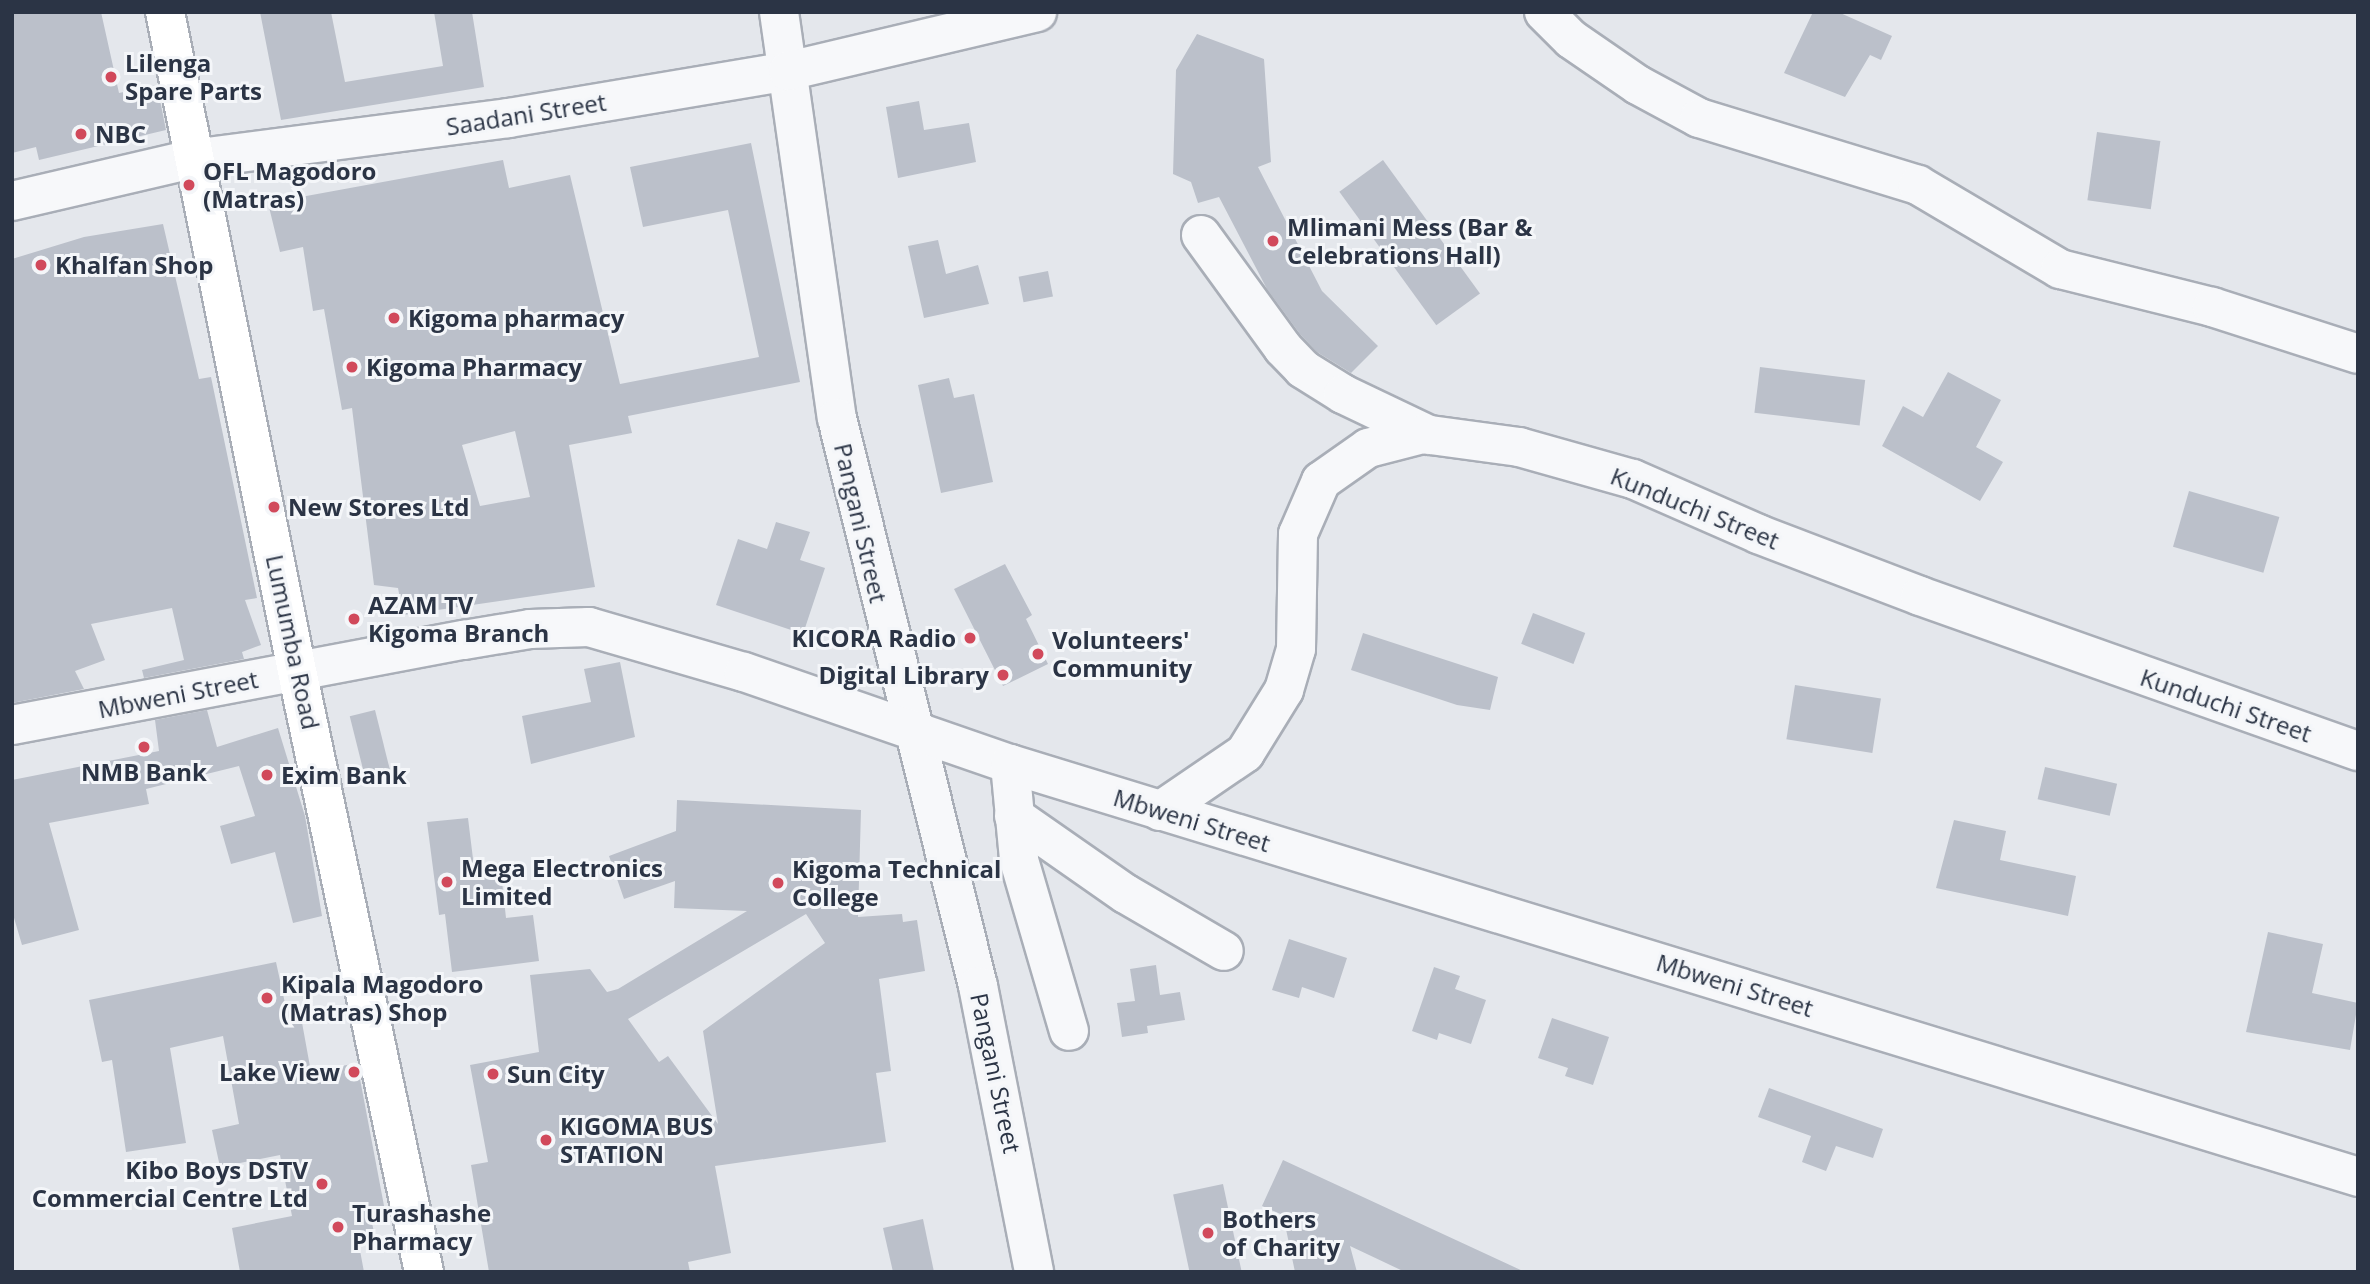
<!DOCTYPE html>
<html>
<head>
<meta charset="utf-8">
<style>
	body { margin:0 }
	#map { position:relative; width:2370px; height:1284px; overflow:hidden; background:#e4e7ec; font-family:"Open Sans",sans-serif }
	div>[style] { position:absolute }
	.building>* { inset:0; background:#bbc0ca; transform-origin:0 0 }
	.roads { filter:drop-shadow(2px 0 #a9aeb7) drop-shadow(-2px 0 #a9aeb7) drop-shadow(0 2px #a9aeb7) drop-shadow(0 -2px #a9aeb7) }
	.minor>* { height:38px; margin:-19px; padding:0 19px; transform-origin:19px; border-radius:19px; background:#f7f8fa }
	.major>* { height:38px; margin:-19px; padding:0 19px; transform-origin:19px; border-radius:19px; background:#fff }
	.dots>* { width:19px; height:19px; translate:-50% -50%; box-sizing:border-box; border:4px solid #f4f6f9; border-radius:50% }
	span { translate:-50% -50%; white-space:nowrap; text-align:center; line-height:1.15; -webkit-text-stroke:6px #f4f6f9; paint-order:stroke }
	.poi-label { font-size:24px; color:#2b3445; font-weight:700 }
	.left { translate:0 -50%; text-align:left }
	.right { translate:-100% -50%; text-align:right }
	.street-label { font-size:24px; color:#2b3445 }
	.frame { position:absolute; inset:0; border:14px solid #2b3445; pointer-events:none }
</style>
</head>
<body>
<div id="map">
	<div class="building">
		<div style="clip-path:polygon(12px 12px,101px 12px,119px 93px,157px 85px,166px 130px,39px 160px,36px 147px,12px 153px)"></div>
		<div style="clip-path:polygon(260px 12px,331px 12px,345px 82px,443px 66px,434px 12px,472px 12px,484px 87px,281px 120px)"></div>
		<div style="clip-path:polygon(1813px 12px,1838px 12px,1892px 36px,1881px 60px,1870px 55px,1845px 97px,1784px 73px)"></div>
		<div style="clip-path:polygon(1197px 34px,1264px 59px,1271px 162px,1258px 167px,1322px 291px,1378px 346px,1351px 373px,1317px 352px,1300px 334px,1267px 289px,1219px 197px,1198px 203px,1191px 182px,1173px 174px,1176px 70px)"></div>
		<div style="clip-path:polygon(919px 101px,924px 130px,969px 123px,976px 162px,898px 178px,886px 107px)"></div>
		<div style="left:2097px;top:132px;width:64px;height:69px;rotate:8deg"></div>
		<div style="clip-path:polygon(evenodd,751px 143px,800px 382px,628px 416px,632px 433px,569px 445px,595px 587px,403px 615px,398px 588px,374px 585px,352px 408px,342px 410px,324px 309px,313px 311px,303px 247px,280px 252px,268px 203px,503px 160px,509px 188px,570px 175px,620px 384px,759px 357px,728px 210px,643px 227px,630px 167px,751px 143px,515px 431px,530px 497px,480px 506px,462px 445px,515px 431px)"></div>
		<div style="left:1383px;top:160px;width:165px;height:54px;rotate:54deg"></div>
		<div style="clip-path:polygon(163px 224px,199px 379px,211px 377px,257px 598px,245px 600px,261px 645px,242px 652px,244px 659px,144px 678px,142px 670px,184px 660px,172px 608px,91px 624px,105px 660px,75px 671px,84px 689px,12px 703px,12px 259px,84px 237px)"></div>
		<div style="clip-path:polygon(938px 240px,946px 274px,978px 265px,989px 304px,924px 318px,908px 246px)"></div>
		<div style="left:1048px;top:271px;width:26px;height:30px;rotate:79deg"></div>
		<div style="left:1760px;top:367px;width:106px;height:46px;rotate:7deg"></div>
		<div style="clip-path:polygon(1948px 372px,2001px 400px,1976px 447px,2003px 462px,1980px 501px,1882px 446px,1903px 406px,1923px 417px)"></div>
		<div style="clip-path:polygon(949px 378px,954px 398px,974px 394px,993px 482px,941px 493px,918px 385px)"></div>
		<div style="left:2189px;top:491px;width:94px;height:58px;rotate:16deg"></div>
		<div style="clip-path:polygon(776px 522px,810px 532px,800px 560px,825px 568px,803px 634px,716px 605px,738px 539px,767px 549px)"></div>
		<div style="clip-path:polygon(1005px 564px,1032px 615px,1026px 619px,1048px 664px,1003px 686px,954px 589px)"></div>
		<div style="left:1533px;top:613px;width:56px;height:33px;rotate:21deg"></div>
		<div style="clip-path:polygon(1363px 633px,1498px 677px,1490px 710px,1457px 705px,1351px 670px)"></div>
		<div style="clip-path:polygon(620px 662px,635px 737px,531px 764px,522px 716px,591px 702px,584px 669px)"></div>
		<div style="left:1795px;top:685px;width:87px;height:55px;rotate:9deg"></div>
		<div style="clip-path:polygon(207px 710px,217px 747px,278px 728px,305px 816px,322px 916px,293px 923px,275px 852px,231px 864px,220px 826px,255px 816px,239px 766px,146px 789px,149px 804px,49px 823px,79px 930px,22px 945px,12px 911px,12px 780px,159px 751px,155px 720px)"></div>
		<div style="left:375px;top:710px;width:64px;height:26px;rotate:76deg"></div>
		<div style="left:2045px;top:767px;width:74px;height:33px;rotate:13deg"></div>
		<div style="clip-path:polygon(evenodd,677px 800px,861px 810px,858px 917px,902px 914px,903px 922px,917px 920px,925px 971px,879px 979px,891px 1071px,876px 1073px,886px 1142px,715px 1166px,731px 1253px,688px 1262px,690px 1272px,489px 1272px,471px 1165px,488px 1162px,470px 1065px,539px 1052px,530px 975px,590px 969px,607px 992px,618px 989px,747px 911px,674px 908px,675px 881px,624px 899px,609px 856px,676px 831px,677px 800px,806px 914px,825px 943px,703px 1031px,718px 1124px,668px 1056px,659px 1062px,628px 1019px,806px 914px)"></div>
		<div style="clip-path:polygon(468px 818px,474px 867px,500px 863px,506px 918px,533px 915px,539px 961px,452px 972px,445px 914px,439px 915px,427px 822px)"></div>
		<div style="clip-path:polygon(1954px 820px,2006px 831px,2000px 860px,2076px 876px,2068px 916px,1936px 888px)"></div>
		<div style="clip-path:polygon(2268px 932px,2323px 944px,2312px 993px,2358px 1003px,2350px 1050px,2246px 1032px)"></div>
		<div style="clip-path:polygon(1289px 939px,1347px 958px,1334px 998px,1302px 987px,1299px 998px,1272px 990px)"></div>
		<div style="clip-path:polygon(276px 962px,286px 1008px,299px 1006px,311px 1072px,357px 1063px,385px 1211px,370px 1214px,376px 1241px,359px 1245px,364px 1272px,240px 1272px,232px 1228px,292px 1216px,280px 1155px,220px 1167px,212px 1130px,239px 1124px,223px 1036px,170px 1048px,186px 1143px,126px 1152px,112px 1060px,102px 1062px,89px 1000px)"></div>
		<div style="clip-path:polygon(1156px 965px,1160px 995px,1180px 992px,1185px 1020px,1147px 1026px,1148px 1033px,1122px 1037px,1117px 1003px,1135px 1001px,1130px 969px)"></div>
		<div style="clip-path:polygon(1434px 967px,1460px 976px,1455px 989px,1486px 1000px,1471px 1044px,1439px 1033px,1437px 1040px,1412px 1031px)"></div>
		<div style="clip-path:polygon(1552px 1018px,1609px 1037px,1593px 1085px,1565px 1076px,1568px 1068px,1538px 1058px)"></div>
		<div style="clip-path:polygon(1769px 1088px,1883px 1129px,1873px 1158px,1836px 1146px,1826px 1171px,1802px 1162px,1811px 1136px,1758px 1117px)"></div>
		<div style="clip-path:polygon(1283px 1160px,1525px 1272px,1405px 1272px,1350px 1246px,1357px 1272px,1295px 1272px,1283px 1215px,1262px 1206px)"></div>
		<div style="left:1223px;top:1184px;width:90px;height:51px;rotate:78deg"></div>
		<div style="clip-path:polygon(923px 1219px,934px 1272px,893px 1272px,883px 1228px)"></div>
	</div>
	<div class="roads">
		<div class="minor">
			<div style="left:779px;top:12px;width:410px;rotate:81.9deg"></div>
			<div style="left:837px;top:418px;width:585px;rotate:76.06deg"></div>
			<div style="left:978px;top:986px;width:291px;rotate:78.9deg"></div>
			<div style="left:1544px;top:12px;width:38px;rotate:45deg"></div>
			<div style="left:1571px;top:39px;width:81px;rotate:34.5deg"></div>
			<div style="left:1638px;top:85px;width:69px;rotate:28.4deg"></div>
			<div style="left:1699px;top:118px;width:229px;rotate:17deg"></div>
			<div style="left:1918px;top:185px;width:165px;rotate:30.6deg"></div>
			<div style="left:2060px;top:269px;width:157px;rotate:14deg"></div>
			<div style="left:2212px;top:307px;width:153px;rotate:17.8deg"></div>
			<div style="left:12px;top:201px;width:186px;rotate:-13.1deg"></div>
			<div style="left:193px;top:159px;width:318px;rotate:-7.4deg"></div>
			<div style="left:508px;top:118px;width:284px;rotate:-9.5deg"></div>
			<div style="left:788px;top:71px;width:256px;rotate:-13.3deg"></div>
			<div style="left:1201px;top:235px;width:140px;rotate:54deg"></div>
			<div style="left:1283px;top:348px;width:29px;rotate:46deg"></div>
			<div style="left:1303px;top:369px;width:47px;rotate:32deg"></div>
			<div style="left:1343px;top:394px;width:95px;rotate:25.5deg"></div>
			<div style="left:12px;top:725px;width:460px;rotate:-10.7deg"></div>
			<div style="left:464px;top:640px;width:67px;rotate:-9.5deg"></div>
			<div style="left:530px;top:629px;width:59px;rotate:-1.9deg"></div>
			<div style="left:589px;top:627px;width:161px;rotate:16.2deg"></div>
			<div style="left:744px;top:672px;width:281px;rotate:19.1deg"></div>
			<div style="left:1010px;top:764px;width:1410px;rotate:17.03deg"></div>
			<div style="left:1010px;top:764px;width:96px;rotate:84.6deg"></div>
			<div style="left:1019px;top:860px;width:178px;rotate:73.7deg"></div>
			<div style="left:1160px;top:811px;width:103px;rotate:-34.3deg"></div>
			<div style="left:1245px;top:753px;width:74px;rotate:-58.2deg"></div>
			<div style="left:1284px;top:690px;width:43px;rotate:-73.7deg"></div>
			<div style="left:1296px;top:649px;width:115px;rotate:-89deg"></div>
			<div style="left:1298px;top:534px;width:58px;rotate:-66.5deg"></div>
			<div style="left:1321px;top:481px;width:57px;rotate:-35.1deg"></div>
			<div style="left:1368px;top:448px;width:57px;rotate:-14.3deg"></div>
			<div style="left:1423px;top:434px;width:97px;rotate:7.7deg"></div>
			<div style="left:1519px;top:447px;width:118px;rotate:15.7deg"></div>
			<div style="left:1633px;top:479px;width:137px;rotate:23.7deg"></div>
			<div style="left:1758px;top:534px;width:173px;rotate:20.9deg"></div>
			<div style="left:1920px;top:596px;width:465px;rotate:19.5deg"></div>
			<div style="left:1014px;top:816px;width:136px;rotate:34.9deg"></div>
			<div style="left:1126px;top:894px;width:113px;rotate:30.2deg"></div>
		</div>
		<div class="major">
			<div style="left:165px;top:12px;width:672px;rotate:78.67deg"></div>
			<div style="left:297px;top:671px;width:614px;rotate:78.07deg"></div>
		</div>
	</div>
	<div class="dots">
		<div style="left:111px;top:77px;background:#d1495b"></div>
		<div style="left:81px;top:134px;background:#d1495b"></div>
		<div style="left:189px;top:185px;background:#d1495b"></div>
		<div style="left:1273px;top:241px;background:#d1495b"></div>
		<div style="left:41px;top:265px;background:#d1495b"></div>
		<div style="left:394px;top:318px;background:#d1495b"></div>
		<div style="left:352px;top:367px;background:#d1495b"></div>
		<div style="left:274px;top:507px;background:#d1495b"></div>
		<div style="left:354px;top:619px;background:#d1495b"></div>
		<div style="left:970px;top:638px;background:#d1495b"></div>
		<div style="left:1038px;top:654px;background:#d1495b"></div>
		<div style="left:1003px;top:675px;background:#d1495b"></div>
		<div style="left:144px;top:747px;background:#d1495b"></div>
		<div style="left:267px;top:775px;background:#d1495b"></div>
		<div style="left:447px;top:882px;background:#d1495b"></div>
		<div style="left:778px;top:883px;background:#d1495b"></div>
		<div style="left:267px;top:998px;background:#d1495b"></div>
		<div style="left:354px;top:1072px;background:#d1495b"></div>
		<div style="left:493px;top:1074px;background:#d1495b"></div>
		<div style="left:546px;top:1140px;background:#d1495b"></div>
		<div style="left:322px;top:1184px;background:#d1495b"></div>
		<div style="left:338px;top:1227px;background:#d1495b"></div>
		<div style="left:1208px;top:1233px;background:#d1495b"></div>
	</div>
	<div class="poi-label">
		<span class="left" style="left:125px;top:77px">Lilenga<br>Spare Parts</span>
		<span class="left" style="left:95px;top:134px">NBC</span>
		<span class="left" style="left:203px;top:185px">OFL Magodoro<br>(Matras)</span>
		<span class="left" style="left:1287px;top:241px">Mlimani Mess (Bar &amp;<br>Celebrations Hall)</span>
		<span class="left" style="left:55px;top:265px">Khalfan Shop</span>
		<span class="left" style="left:408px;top:318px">Kigoma pharmacy</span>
		<span class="left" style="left:366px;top:367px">Kigoma Pharmacy</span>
		<span class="left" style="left:288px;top:507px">New Stores Ltd</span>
		<span class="left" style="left:368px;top:619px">AZAM TV<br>Kigoma Branch</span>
		<span class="right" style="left:956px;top:638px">KICORA Radio</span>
		<span class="left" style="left:1052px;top:654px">Volunteers'<br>Community</span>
		<span class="right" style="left:989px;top:675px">Digital Library</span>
		<span style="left:144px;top:772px">NMB Bank</span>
		<span class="left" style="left:281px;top:775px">Exim Bank</span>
		<span class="left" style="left:461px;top:882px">Mega Electronics<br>Limited</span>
		<span class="left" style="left:792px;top:883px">Kigoma Technical<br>College</span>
		<span class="left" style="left:281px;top:998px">Kipala Magodoro<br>(Matras) Shop</span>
		<span class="right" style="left:340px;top:1072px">Lake View</span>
		<span class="left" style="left:507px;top:1074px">Sun City</span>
		<span class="left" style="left:560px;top:1140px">KIGOMA BUS<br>STATION</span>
		<span class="right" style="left:308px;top:1184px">Kibo Boys DSTV<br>Commercial Centre Ltd</span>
		<span class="left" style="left:352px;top:1227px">Turashashe<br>Pharmacy</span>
		<span class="left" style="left:1222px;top:1233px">Bothers<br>of Charity</span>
	</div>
	<div class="street-label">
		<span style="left:526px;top:114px;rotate:-9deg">Saadani Street</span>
		<span style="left:1695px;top:508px;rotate:22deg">Kunduchi Street</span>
		<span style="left:861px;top:523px;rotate:77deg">Pangani Street</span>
		<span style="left:293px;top:642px;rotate:78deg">Lumumba Road</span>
		<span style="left:178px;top:694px;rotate:-11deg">Mbweni Street</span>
		<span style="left:2226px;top:705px;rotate:19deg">Kunduchi Street</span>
		<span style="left:1192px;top:820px;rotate:17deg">Mbweni Street</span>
		<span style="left:1735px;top:985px;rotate:17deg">Mbweni Street</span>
		<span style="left:996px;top:1073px;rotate:78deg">Pangani Street</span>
	</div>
	<div class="frame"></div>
</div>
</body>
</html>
